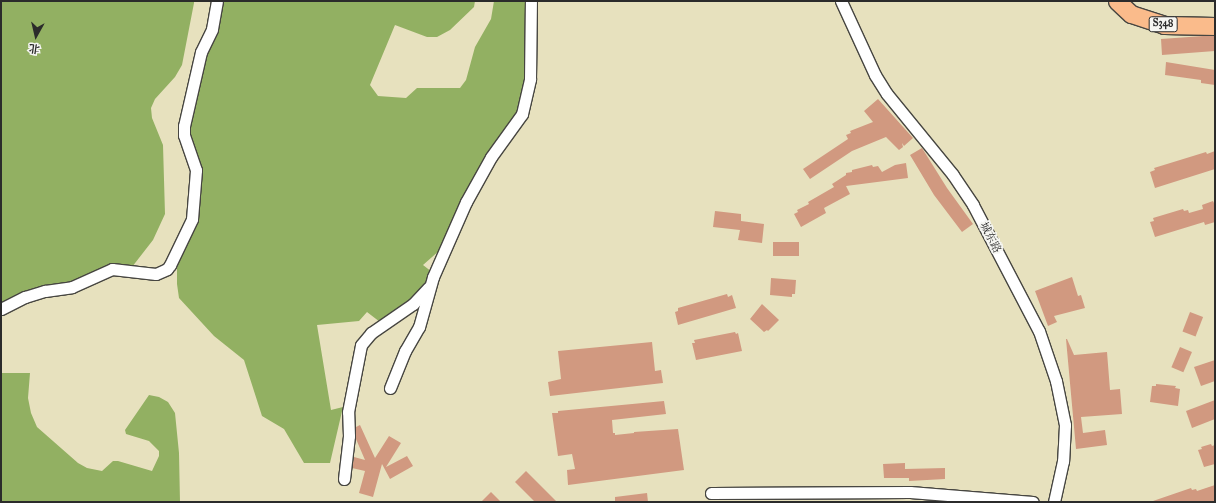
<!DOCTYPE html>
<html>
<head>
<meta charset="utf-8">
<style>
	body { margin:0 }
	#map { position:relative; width:1216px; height:503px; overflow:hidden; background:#e7e1be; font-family:"IM FELL Great Primer","Noto Serif SC",serif }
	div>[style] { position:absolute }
	.forest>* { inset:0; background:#92b062 }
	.building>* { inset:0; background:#d19980; transform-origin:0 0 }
	.roads { filter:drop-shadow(1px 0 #474641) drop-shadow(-1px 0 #474641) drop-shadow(0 1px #474641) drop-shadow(0 -1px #474641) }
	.minor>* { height:11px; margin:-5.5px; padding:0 5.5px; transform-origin:5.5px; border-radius:5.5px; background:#fff }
	.primary>* { height:17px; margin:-8.5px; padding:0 8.5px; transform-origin:8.5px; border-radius:8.5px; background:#fabb8b }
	span { translate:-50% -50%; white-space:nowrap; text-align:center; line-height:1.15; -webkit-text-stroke:3.5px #f6f6f2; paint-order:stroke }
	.shield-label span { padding:1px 3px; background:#f6f6f2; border:1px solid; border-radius:3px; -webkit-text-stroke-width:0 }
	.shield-label { font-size:10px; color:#2b2b2b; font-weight:700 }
	.street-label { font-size:11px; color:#2b2b2b }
	.frame { position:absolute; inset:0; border:2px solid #2b2b2b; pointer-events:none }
	.north { position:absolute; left:16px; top:16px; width:40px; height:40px; -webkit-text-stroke:3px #f6f6f2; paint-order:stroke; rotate:188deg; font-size:11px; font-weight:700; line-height:16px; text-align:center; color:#2b2b2b }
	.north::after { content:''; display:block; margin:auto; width:14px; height:18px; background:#2b2b2b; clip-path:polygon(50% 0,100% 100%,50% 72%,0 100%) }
</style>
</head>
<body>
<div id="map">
	<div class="forest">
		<div style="clip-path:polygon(1px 1px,194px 1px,194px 3px,182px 65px,175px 77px,155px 99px,151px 108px,152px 118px,163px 145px,165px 214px,153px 240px,132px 267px,73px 282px,1px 306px)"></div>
		<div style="clip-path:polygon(219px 1px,475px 1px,474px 7px,450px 30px,437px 37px,427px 37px,395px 25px,370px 85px,378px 96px,406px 98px,417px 88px,460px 88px,466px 80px,475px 47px,491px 19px,494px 1px,526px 1px,527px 75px,516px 118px,440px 250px,423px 265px,432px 272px,426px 287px,380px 322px,367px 312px,359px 321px,317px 325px,331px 410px,343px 407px,330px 463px,304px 463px,284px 429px,262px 416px,244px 360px,214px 336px,179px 298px,177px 284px,177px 256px,201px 173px,198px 156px,188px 130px,203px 54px)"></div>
		<div style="clip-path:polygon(1px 373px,30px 373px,28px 398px,31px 413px,37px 427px,78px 463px,87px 468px,102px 471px,113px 461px,118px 461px,152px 471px,159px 456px,159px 451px,149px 441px,126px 434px,125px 430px,149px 395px,159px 397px,168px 402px,175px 413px,179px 453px,180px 502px,1px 502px)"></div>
	</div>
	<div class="building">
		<div style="clip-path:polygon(1203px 36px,1215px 36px,1215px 51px,1162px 55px,1161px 39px)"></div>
		<div style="clip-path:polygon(1166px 62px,1215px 70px,1215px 85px,1201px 83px,1201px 80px,1165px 75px)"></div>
		<div style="clip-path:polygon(878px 99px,913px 138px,904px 146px,902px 143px,903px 147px,899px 150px,886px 137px,852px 151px,810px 179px,803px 169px,848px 139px,846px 135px,851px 133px,850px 131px,873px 122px,864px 111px)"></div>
		<div style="clip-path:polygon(922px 148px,947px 188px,973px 224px,962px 232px,934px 195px,910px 155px)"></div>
		<div style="clip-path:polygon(1215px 151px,1215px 169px,1155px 188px,1150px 172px,1155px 170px,1154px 168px,1206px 152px,1207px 154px)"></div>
		<div style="clip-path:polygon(906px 163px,908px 178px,846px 186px,850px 194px,824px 208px,826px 213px,801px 227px,794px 214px,798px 212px,797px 210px,809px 204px,808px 202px,834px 187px,832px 184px,846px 175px,846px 173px,852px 172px,852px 170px,872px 165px,873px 167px,878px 166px,882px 172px,895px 165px)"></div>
		<div style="clip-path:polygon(1213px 201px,1215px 205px,1215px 222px,1205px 225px,1204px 222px,1155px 237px,1150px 222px,1154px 221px,1153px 218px,1183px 209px,1184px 211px,1188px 210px,1189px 213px,1203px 209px,1202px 205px)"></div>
		<div style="clip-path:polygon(715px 211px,741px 214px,741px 221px,764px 224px,762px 243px,738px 240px,740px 230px,713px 227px)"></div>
		<div style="left:773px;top:242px;width:26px;height:14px"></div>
		<div style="clip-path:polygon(1072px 277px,1078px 296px,1081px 295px,1085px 308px,1054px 316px,1057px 322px,1048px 326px,1035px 291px)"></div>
		<div style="clip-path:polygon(771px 278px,796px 280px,795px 294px,792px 294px,792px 297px,770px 295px)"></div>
		<div style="clip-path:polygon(727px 294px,728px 297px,732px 295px,736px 308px,678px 325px,675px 312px,678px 311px,678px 308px)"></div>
		<div style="clip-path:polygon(762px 304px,779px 320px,768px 331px,767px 330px,764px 332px,750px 319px)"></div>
		<div style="left:1190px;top:312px;width:14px;height:21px;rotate:21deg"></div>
		<div style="clip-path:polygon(735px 332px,736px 334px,738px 333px,742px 351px,696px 360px,692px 343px,695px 343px,694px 340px)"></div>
		<div style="clip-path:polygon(1066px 339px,1067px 339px,1074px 355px,1107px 352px,1110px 390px,1120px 389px,1122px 414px,1081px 417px,1083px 433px,1105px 430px,1107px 445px,1076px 449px)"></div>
		<div style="clip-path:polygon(652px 342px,655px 371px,661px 370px,663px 383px,550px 396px,548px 382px,561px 379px,558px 351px)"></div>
		<div style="left:1180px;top:347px;width:13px;height:22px;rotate:23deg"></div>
		<div style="clip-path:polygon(1215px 360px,1215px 381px,1201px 386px,1194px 367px)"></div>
		<div style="clip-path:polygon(1156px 384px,1176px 386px,1175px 388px,1180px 389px,1178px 406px,1150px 402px,1152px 386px,1156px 386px)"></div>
		<div style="clip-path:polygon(1215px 400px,1215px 419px,1192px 428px,1186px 411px)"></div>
		<div style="clip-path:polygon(664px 401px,666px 414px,612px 420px,613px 433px,615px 433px,615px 435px,634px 433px,634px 432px,678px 429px,684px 470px,568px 485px,567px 470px,575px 469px,572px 454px,558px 456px,552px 413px,558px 413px,558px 411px)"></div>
		<div style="clip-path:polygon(360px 425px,375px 458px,389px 436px,401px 443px,386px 467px,407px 456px,413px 466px,390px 479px,382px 464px,373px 497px,359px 493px,365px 471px,352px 468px,354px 457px,365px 460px,356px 439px,356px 427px)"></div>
		<div style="clip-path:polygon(1211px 444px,1212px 446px,1215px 445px,1215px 464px,1204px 467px,1198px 450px,1202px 449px,1201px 447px)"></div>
		<div style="clip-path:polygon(905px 463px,905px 469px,945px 468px,945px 479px,909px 481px,909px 478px,884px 478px,883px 464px)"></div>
		<div style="clip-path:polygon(526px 471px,557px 502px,535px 502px,515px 482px)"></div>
		<div style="clip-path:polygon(1215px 485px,1215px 502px,1153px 502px,1153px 501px,1191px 488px,1192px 490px,1196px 489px,1197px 491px)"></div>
		<div style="clip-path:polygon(491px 492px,501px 502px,481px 502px)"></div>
		<div style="clip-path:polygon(647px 493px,648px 502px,615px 502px,615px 497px)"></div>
	</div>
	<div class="roads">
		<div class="minor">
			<div style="left:841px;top:1px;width:81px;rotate:65.3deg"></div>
			<div style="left:875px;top:75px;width:22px;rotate:58deg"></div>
			<div style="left:887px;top:94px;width:104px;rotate:50.8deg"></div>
			<div style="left:953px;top:175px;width:36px;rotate:56deg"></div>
			<div style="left:973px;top:205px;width:142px;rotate:62.4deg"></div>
			<div style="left:1039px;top:331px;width:53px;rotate:71.2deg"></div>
			<div style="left:1056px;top:381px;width:45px;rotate:78.4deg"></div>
			<div style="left:1065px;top:425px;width:36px;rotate:93deg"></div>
			<div style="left:1063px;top:461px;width:42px;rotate:102.4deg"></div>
			<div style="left:1px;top:309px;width:27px;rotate:-27deg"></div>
			<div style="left:25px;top:297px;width:21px;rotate:-17deg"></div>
			<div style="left:45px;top:291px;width:27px;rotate:-8deg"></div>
			<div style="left:72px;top:287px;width:44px;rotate:-24.2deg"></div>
			<div style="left:112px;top:269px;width:44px;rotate:6.5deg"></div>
			<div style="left:156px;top:274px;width:12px;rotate:-24deg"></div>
			<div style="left:167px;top:269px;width:5px;rotate:-53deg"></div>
			<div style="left:170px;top:265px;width:51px;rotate:-64.4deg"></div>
			<div style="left:192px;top:219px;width:49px;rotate:-85.3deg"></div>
			<div style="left:196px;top:170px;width:37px;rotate:-109deg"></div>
			<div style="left:184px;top:135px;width:9px;rotate:-90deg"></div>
			<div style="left:184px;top:126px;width:76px;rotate:-77.1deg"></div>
			<div style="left:201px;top:52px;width:25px;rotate:-64deg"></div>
			<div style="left:212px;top:29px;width:28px;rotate:-80deg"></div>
			<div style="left:390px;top:388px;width:40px;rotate:-68deg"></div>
			<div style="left:405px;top:351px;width:28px;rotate:-60deg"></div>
			<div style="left:419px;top:327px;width:52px;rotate:-74.4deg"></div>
			<div style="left:433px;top:277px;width:82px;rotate:-66.3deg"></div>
			<div style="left:466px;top:202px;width:51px;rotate:-60.9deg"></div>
			<div style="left:491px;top:157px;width:53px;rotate:-54.2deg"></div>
			<div style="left:522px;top:114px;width:36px;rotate:-77deg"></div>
			<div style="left:530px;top:79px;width:78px;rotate:-89.3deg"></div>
			<div style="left:344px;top:479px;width:43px;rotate:-83.4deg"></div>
			<div style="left:349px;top:436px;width:24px;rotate:-92deg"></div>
			<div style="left:348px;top:412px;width:68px;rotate:-79deg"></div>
			<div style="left:361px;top:345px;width:16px;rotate:-50deg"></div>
			<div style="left:371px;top:333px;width:51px;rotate:-34.6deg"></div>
			<div style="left:413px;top:304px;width:23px;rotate:-47deg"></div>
			<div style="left:711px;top:493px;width:199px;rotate:-0.3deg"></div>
			<div style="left:910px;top:492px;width:123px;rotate:4.6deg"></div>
		</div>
		<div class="primary">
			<div style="left:1117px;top:1px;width:19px;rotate:43deg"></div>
			<div style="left:1131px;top:14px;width:35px;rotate:18deg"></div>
			<div style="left:1164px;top:25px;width:51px;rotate:1.1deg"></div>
		</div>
	</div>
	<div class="shield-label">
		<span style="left:1163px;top:24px">S348</span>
	</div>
	<div class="street-label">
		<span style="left:990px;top:238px;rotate:63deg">城东路</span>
	</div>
	<div class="frame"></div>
	<div class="north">北</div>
</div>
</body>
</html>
